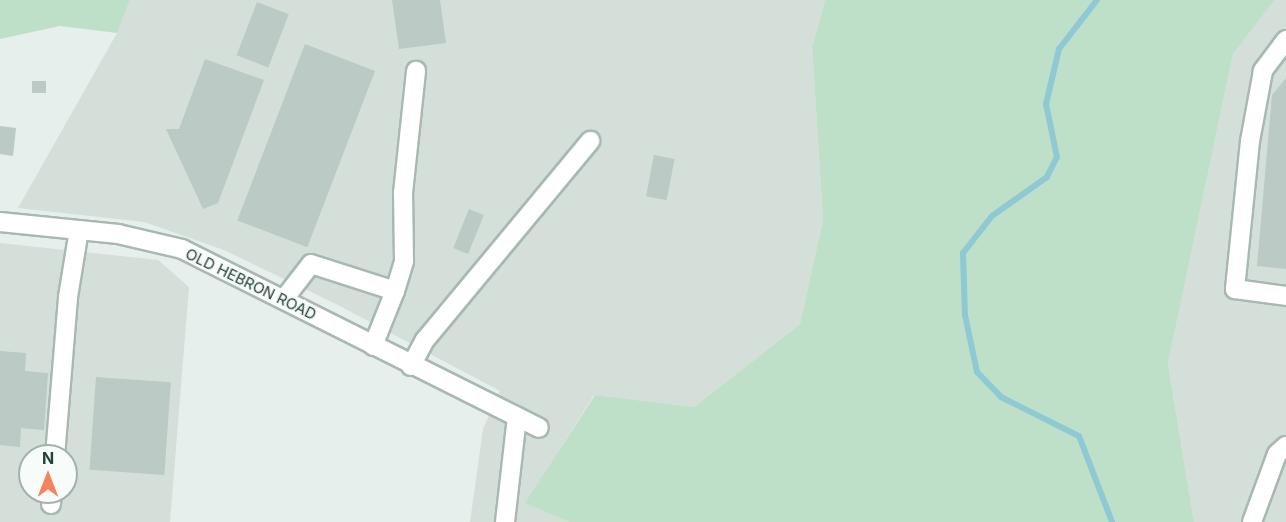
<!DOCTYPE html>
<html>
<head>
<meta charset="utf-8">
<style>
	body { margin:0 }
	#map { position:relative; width:1286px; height:522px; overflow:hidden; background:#e6efeb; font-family:Inter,sans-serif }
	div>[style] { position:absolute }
	.built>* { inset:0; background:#d4dfda }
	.green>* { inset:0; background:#bfe0c8 }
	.stream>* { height:6px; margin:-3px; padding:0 3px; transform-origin:3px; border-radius:3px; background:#8ec9d4 }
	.building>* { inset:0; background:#bbcac4; transform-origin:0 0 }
	.roads { filter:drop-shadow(2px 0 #a8b8b2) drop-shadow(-2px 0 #a8b8b2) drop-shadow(0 2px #a8b8b2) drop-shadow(0 -2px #a8b8b2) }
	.minor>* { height:18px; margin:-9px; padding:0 9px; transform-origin:9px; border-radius:9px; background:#fff }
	span { translate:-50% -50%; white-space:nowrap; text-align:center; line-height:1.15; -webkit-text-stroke:4.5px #f7fbf9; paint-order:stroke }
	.street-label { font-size:15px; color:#24423a }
	.north { position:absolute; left:18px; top:444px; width:60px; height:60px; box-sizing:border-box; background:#f7fbf9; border:2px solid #a3b1ad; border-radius:50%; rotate:0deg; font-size:16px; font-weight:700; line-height:24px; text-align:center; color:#24423a }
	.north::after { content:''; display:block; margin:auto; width:21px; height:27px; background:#f4845f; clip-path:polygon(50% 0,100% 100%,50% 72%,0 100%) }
</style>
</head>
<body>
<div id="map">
	<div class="built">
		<div style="clip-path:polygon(130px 0,825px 0,812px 47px,823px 220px,800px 324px,694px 407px,594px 395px,526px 503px,569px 522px,470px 522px,483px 429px,500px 391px,336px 304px,224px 250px,144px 222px,18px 208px,117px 33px)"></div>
		<div style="clip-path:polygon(1275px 0,1286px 0,1286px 522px,1194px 522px,1168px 364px,1233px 54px)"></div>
		<div style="clip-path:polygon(evenodd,0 243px,158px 260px,189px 287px,170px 522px,0 522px,0 243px,30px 456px,66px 456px,66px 492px,30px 492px,30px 456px)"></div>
	</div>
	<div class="green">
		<div style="clip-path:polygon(0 0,130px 0,117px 33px,60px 26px,0 39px)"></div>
		<div style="clip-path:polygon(825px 0,1275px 0,1233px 54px,1168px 364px,1194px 522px,569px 522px,525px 503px,595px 395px,694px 407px,800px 324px,823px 220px,812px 47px)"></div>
	</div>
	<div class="stream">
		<div style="left:1097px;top:0;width:62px;rotate:127.8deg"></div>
		<div style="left:1059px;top:49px;width:57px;rotate:103.3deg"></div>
		<div style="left:1046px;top:104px;width:54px;rotate:78.3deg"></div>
		<div style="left:1057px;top:157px;width:22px;rotate:117deg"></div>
		<div style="left:1047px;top:177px;width:67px;rotate:144.7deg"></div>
		<div style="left:992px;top:216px;width:47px;rotate:128.1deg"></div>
		<div style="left:963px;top:253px;width:62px;rotate:88.2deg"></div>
		<div style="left:965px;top:315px;width:58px;rotate:78.1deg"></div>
		<div style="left:977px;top:372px;width:35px;rotate:46deg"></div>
		<div style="left:1001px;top:397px;width:87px;rotate:26.6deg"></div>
		<div style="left:1079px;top:436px;width:92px;rotate:69deg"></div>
	</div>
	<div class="building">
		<div style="clip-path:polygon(392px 0,440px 0,446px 43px,399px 49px)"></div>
		<div style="left:257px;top:2px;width:34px;height:57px;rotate:21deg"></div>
		<div style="left:305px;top:44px;width:75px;height:189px;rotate:21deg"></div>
		<div style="clip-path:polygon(205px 59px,264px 80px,218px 203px,203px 209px,166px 129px,179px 129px)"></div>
		<div style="clip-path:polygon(1286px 78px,1286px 269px,1257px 266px,1272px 95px)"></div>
		<div style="left:32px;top:81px;width:14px;height:12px"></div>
		<div style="clip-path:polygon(0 126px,16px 128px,13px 156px,0 154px)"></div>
		<div style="left:654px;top:155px;width:21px;height:42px;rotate:11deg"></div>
		<div style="left:469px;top:209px;width:16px;height:42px;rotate:22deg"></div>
		<div style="clip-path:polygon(0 351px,26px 353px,25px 371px,48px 373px,44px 430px,21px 428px,20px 447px,0 445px)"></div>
		<div style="left:96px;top:377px;width:75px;height:93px;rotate:4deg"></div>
	</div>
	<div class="roads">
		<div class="minor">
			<div style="left:1286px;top:40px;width:39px;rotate:127deg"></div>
			<div style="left:1263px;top:71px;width:71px;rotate:100.5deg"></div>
			<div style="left:1250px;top:141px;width:149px;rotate:95.8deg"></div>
			<div style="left:1235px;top:289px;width:51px;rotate:7.8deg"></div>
			<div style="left:0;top:222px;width:119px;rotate:5.8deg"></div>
			<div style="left:118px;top:234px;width:66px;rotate:13.2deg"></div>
			<div style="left:182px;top:249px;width:399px;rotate:26.6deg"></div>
			<div style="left:395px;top:291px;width:31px;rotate:-73deg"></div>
			<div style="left:404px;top:261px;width:68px;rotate:-90.8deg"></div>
			<div style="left:403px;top:193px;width:123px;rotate:-83.9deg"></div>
			<div style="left:284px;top:299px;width:44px;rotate:-52.4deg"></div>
			<div style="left:311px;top:264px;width:88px;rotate:17.8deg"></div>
			<div style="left:395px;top:291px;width:59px;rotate:111.8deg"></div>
			<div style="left:411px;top:366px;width:30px;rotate:-62deg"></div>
			<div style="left:425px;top:340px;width:259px;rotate:-50.3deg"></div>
			<div style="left:55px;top:456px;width:160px;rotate:-85.3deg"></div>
			<div style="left:68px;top:297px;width:68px;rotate:-80.7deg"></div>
			<div style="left:51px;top:504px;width:12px;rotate:-85deg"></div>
			<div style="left:505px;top:522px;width:106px;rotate:-83.5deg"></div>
			<div style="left:1252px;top:522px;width:72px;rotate:-69.8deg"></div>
			<div style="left:1277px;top:454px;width:12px;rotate:-42deg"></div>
		</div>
	</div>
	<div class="street-label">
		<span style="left:251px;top:284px;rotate:26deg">OLD HEBRON ROAD</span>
	</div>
	<div class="north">N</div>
</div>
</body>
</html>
